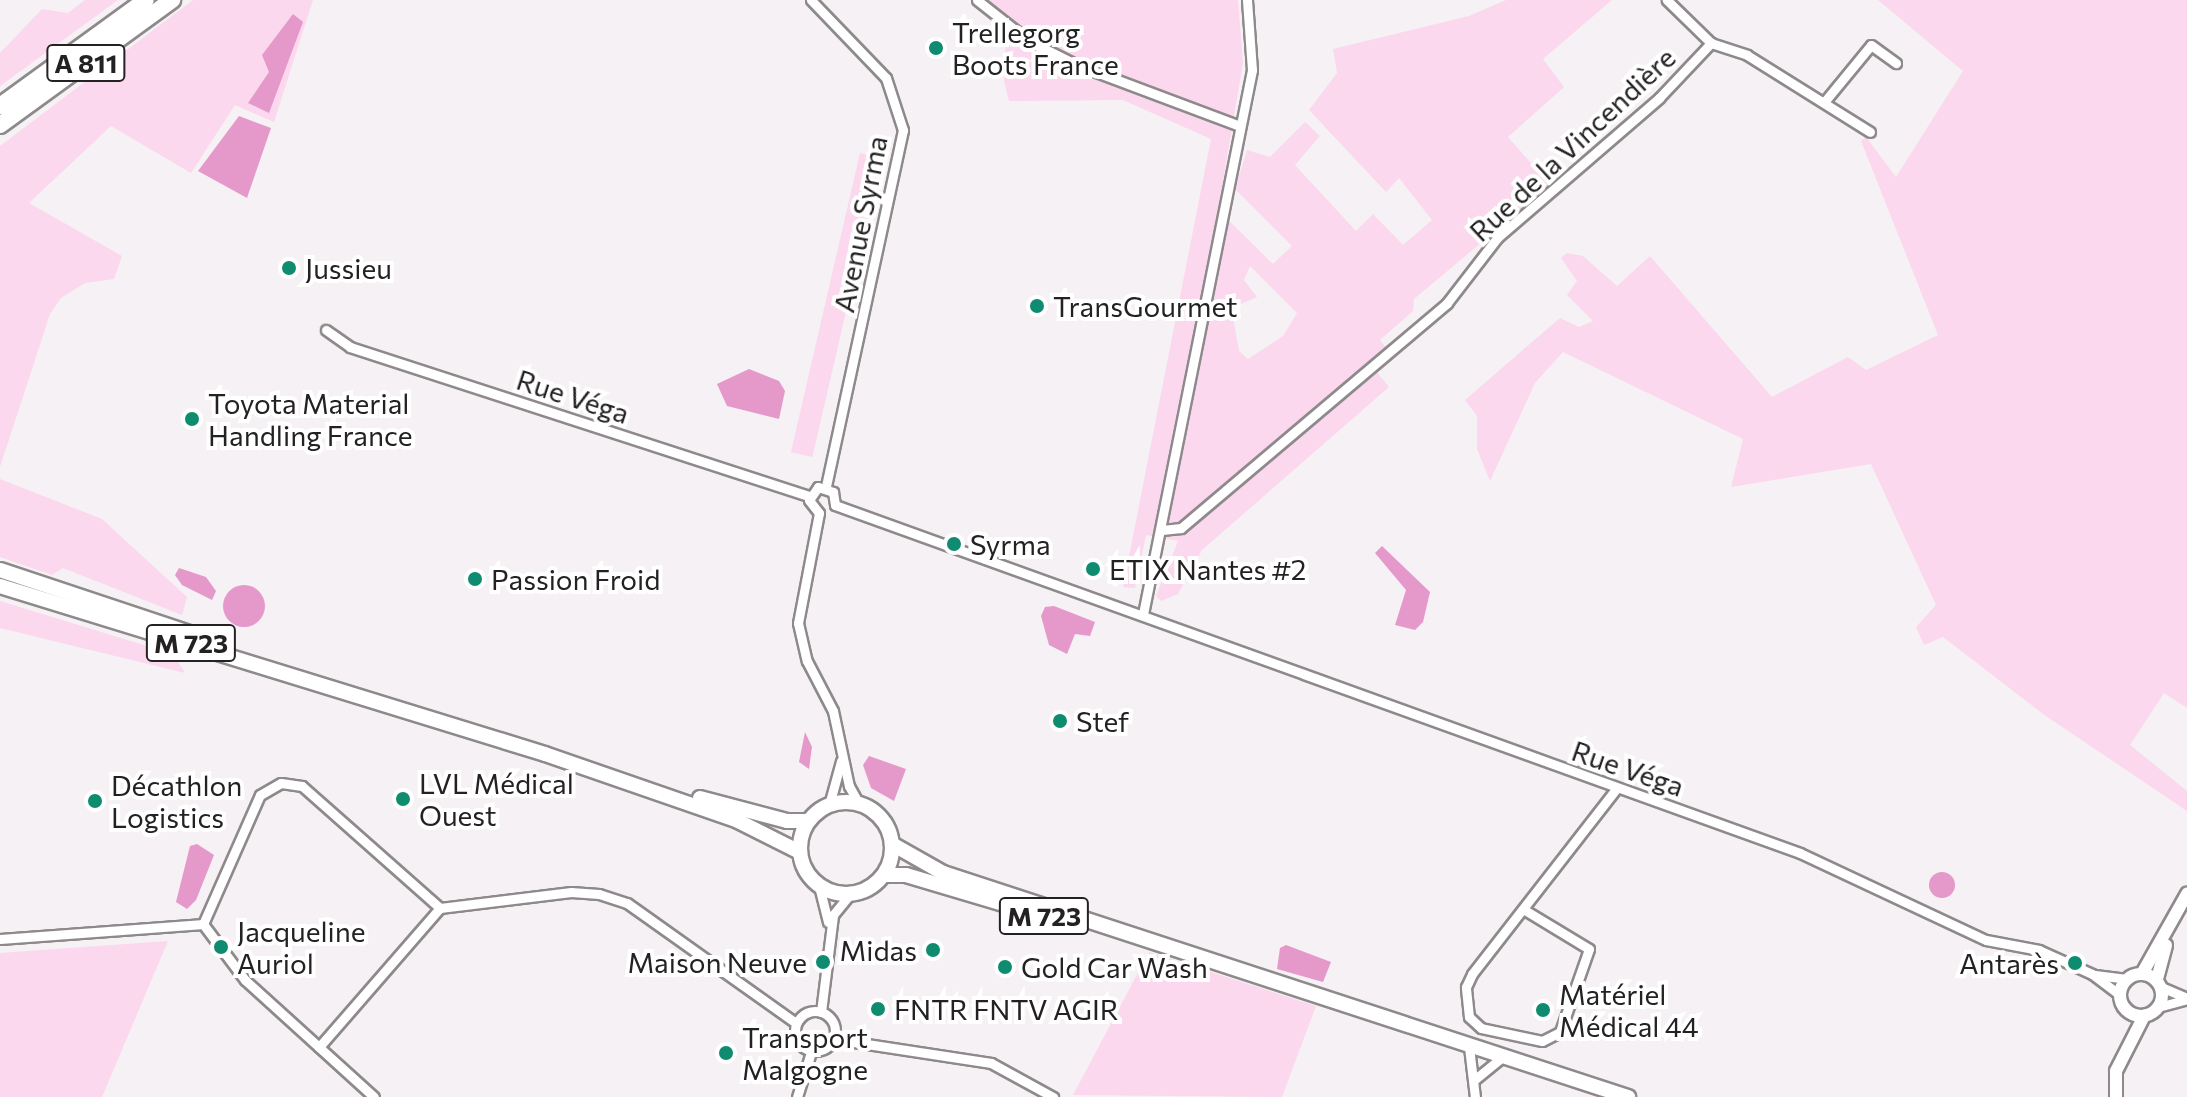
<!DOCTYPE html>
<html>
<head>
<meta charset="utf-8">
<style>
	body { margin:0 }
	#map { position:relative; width:2187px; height:1097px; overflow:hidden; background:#f6f1f4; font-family:Commissioner,sans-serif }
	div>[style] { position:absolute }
	.green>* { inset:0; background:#fbd8ed; transform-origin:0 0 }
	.water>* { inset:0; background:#e598ca }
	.round { border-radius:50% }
	.roads { filter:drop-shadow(2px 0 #8e8a8c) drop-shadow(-2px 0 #8e8a8c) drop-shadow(0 2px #8e8a8c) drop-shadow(0 -2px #8e8a8c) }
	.street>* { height:9px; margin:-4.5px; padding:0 4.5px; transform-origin:4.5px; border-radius:4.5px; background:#fff }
	.street>.ring { margin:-4.5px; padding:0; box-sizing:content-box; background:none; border:9px solid #fff; border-radius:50% }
	.secondary>* { height:12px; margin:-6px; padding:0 6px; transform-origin:6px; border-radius:6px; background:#fff }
	.secondary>.ring { margin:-6px; padding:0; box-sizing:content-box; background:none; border:12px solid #fff; border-radius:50% }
	.primary>* { height:14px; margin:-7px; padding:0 7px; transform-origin:7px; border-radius:7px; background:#fff }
	.primary>.ring { margin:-7px; padding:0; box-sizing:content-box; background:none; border:14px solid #fff; border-radius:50% }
	.highway>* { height:16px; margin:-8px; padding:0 8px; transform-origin:8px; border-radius:8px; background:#fff }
	.dots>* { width:22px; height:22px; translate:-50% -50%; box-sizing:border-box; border:4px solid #fff; border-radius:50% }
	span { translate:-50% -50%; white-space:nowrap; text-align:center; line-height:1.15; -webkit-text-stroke:8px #fff; paint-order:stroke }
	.shield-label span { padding:2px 6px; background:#fff; border:2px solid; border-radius:6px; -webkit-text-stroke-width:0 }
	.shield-label { font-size:26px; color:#232122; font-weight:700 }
	.poi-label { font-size:28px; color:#232122 }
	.left { translate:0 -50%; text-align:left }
	.right { translate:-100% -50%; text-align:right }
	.street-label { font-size:28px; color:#232122 }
</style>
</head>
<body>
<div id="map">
	<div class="green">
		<div style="clip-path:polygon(85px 0,118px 0,0 86px,0 53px,42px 9px,68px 13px)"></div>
		<div style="clip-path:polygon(193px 0,313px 0,274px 122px,235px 105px,191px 173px,111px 126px,29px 203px,122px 256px,114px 279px,85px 283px,61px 298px,50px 314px,0 467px,0 146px)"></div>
		<div style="clip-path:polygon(evenodd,970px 0,1238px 0,1243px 63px,1218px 210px,1273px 264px,1292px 246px,1235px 189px,1247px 150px,1270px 157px,1305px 122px,1320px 136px,1295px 165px,1356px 231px,1373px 214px,1403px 245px,1432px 220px,1399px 178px,1386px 192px,1309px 110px,1337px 73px,1333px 49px,1469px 16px,1506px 0,1612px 0,1543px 59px,1564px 87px,1508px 137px,1550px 185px,1414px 299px,1413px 311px,1380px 340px,1392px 355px,1375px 370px,1389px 387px,1202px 550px,1178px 594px,1161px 601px,1156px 596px,1178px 541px,1146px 535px,1135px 588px,1123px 587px,1211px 139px,1123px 100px,1009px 101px,1004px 81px,1006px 35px,970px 0,1250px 266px,1297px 313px,1283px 336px,1248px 359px,1239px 351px,1233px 317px,1239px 305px,1257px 297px,1244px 280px,1250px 266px)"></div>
		<div style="clip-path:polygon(1878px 0,2187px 0,2187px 708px,2164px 693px,2130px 745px,2187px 791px,2187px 811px,2043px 714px,1943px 637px,1924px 645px,1916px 627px,1936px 605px,1871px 464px,1731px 487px,1743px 439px,1563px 352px,1535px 383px,1490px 481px,1477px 449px,1477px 416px,1465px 400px,1560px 318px,1579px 327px,1593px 321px,1567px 295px,1577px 281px,1561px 258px,1567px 253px,1583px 256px,1617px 286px,1650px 256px,1772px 397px,1848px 357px,1866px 370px,1938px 335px,1861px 141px,1866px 137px,1896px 177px,1963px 71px)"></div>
		<div style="left:860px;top:153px;width:22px;height:307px;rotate:13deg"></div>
		<div style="clip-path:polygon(0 479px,102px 519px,187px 597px,182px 615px,63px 568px,52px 575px,0 557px)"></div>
		<div style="clip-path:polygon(0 601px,173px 654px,185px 673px,0 628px)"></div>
		<div style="clip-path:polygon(168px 941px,102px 1097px,0 1097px,0 953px)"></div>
		<div style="clip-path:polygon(1149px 952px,1316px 1006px,1282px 1097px,1073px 1095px)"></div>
	</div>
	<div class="water">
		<div style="clip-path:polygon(293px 14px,303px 22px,269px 113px,248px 103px,269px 72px,262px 55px)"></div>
		<div style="clip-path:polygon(239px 116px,271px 128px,247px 198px,198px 171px)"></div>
		<div style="clip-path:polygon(749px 369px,779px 381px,785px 391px,779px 419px,727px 406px,717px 384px)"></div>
		<div style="clip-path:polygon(1382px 546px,1430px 592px,1423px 622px,1415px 630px,1395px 625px,1406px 590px,1375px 553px)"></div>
		<div style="clip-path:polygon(179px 568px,206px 577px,216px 591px,212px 600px,182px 585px,175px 575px)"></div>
		<div class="round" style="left:223px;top:585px;width:42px;height:42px"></div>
		<div style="clip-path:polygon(1054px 606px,1095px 622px,1090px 636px,1075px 634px,1067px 654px,1049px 645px,1041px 616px,1045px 607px)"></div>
		<div style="clip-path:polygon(805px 732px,812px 747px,809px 769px,799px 762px)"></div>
		<div style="clip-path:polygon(869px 756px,906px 769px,894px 801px,871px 788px,863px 765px)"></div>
		<div style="clip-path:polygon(197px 844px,214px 855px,196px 900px,187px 909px,176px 902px,190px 846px)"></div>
		<div class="round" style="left:1929px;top:872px;width:26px;height:26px"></div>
		<div style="clip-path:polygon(1286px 945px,1331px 962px,1323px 982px,1277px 969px,1280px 948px)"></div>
	</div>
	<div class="roads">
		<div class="street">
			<div style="left:811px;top:0;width:108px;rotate:46.1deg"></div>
			<div style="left:886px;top:78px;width:55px;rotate:71.9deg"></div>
			<div style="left:903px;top:130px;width:365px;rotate:102.2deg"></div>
			<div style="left:977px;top:0;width:66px;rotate:38.3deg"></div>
			<div style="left:1029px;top:41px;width:51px;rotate:26.6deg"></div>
			<div style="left:1075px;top:64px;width:176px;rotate:20.6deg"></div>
			<div style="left:1711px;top:43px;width:38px;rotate:18deg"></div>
			<div style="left:1747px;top:55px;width:145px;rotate:32deg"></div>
			<div style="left:1825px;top:101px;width:72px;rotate:-50.6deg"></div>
			<div style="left:1871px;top:45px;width:31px;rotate:36deg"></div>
			<div style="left:326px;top:330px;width:29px;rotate:35deg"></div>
			<div style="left:350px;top:347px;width:483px;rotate:18deg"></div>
			<div style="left:835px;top:505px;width:1026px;rotate:19.83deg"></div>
			<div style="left:1800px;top:853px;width:205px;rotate:25.1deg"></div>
			<div style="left:1986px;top:940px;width:54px;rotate:10.7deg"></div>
			<div style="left:2039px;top:950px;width:58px;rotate:24.4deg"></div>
			<div style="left:2092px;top:974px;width:34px;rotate:37deg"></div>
			<div style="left:819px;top:513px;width:112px;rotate:100.8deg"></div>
			<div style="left:798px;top:623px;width:39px;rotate:77deg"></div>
			<div style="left:807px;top:661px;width:56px;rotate:62.5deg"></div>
			<div style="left:833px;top:711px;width:77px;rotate:78deg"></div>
			<div style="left:849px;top:786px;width:21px;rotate:61deg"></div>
			<div style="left:819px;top:513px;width:16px;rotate:-128deg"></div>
			<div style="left:809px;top:500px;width:16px;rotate:-55deg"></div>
			<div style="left:818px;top:487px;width:16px;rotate:18deg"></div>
			<div style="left:833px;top:492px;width:13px;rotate:81deg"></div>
			<div style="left:1162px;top:530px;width:19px;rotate:-6deg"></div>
			<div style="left:1181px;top:528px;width:348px;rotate:-40.2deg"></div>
			<div style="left:1447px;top:303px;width:82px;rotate:-52.4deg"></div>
			<div style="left:1497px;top:238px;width:214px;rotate:-40.8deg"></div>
			<div style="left:1659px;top:98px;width:76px;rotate:-46.6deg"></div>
			<div style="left:1711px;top:43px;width:62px;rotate:-135.7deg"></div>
			<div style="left:1143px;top:614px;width:555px;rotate:-78.67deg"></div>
			<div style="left:1252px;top:70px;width:70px;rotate:-94.1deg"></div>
			<div style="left:829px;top:805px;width:46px;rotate:-74.7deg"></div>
			<div style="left:819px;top:886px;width:37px;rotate:76deg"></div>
			<div style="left:1523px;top:909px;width:77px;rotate:31.2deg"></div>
			<div style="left:1589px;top:949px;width:88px;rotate:109.3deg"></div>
			<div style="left:1560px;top:1032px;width:20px;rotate:153deg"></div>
			<div style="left:1542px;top:1041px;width:62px;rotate:-168deg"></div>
			<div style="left:1481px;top:1028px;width:16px;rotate:-137deg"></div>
			<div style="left:1469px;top:1017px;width:30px;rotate:-96deg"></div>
			<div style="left:1466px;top:987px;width:14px;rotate:-65deg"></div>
			<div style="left:1472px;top:974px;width:236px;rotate:-52.1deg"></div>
			<div style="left:203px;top:924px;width:141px;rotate:-66.2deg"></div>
			<div style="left:260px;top:795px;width:24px;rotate:-30deg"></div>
			<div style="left:281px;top:783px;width:21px;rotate:8deg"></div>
			<div style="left:302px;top:786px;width:184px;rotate:41.5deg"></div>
			<div style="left:440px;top:908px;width:132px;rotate:-7deg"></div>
			<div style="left:571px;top:892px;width:28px;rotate:4deg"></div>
			<div style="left:599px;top:894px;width:29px;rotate:18deg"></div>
			<div style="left:627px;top:903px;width:207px;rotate:35.4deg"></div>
			<div style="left:203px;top:924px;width:70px;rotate:53.1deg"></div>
			<div style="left:245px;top:980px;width:174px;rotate:42.2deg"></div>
			<div style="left:0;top:939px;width:204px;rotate:-4.2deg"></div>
			<div style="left:2095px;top:975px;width:32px;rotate:7deg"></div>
			<div style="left:2161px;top:987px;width:28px;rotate:23deg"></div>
			<div style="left:2158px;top:1007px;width:30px;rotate:-15deg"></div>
			<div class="ring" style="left:795px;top:1011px;width:31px;height:31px"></div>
			<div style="left:821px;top:1012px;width:98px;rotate:-82.9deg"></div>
			<div style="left:833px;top:915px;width:26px;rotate:-51deg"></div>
			<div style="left:834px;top:1039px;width:159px;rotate:8.7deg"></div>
			<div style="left:991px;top:1063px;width:71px;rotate:28.7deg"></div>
			<div style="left:319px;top:1047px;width:184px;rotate:-49deg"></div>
			<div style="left:1469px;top:1047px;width:50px;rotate:83.2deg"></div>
			<div style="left:1474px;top:1080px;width:36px;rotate:-39deg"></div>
			<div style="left:797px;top:1097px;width:47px;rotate:-72.7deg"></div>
		</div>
		<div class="secondary">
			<div style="left:2143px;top:972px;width:90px;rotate:-60.6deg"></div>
			<div class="ring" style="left:2120px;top:974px;width:30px;height:30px"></div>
			<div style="left:2157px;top:979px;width:35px;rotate:-75deg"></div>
			<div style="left:2116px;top:1097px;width:26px;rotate:-90deg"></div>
			<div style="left:2116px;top:1071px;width:62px;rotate:-63deg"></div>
		</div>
		<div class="primary">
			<div style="left:0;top:570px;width:238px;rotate:18.4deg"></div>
			<div style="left:0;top:586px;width:570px;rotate:17.13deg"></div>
			<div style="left:545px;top:754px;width:204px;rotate:19.1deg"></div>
			<div style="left:738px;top:821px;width:69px;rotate:26.6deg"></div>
			<div style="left:700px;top:798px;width:90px;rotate:14.8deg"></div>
			<div style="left:787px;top:821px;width:21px"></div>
			<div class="ring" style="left:800px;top:802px;width:78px;height:78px"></div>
			<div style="left:892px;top:844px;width:59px;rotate:29.6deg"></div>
			<div style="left:943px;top:873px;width:721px;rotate:18.11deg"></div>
			<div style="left:884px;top:875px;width:22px"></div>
			<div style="left:906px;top:875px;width:137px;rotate:16.6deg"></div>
		</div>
		<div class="highway">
			<div style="left:0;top:106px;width:180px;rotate:-36deg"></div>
			<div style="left:0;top:125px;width:213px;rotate:-36deg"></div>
		</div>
	</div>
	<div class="dots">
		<div style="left:936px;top:48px;background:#0f8b6f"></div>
		<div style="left:289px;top:268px;background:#0f8b6f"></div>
		<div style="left:1037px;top:306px;background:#0f8b6f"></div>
		<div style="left:192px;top:419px;background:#0f8b6f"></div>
		<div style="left:954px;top:544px;background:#0f8b6f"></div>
		<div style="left:1093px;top:569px;background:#0f8b6f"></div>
		<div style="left:475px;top:579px;background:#0f8b6f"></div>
		<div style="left:1060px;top:721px;background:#0f8b6f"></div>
		<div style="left:403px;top:799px;background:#0f8b6f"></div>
		<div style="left:95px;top:801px;background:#0f8b6f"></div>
		<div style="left:221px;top:947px;background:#0f8b6f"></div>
		<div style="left:933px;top:950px;background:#0f8b6f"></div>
		<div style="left:823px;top:962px;background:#0f8b6f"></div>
		<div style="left:2075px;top:963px;background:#0f8b6f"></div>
		<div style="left:1005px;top:967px;background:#0f8b6f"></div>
		<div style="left:878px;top:1009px;background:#0f8b6f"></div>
		<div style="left:1543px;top:1010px;background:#0f8b6f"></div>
		<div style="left:726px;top:1053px;background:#0f8b6f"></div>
	</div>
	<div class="shield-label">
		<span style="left:86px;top:63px">A 811</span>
		<span style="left:191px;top:643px">M 723</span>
		<span style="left:1044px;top:916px">M 723</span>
	</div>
	<div class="poi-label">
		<span class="left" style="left:952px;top:48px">Trellegorg<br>Boots France</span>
		<span class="left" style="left:305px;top:268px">Jussieu</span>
		<span class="left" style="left:1053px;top:306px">TransGourmet</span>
		<span class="left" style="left:208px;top:419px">Toyota Material<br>Handling France</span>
		<span class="left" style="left:970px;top:544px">Syrma</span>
		<span class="left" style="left:1109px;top:569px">ETIX Nantes #2</span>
		<span class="left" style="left:491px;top:579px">Passion Froid</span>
		<span class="left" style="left:1076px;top:721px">Stef</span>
		<span class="left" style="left:419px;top:799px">LVL Médical<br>Ouest</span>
		<span class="left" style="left:111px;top:801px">Décathlon<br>Logistics</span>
		<span class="left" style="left:237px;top:947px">Jacqueline<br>Auriol</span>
		<span class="right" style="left:917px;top:950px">Midas</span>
		<span class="right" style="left:807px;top:962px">Maison Neuve</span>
		<span class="right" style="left:2059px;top:963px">Antarès</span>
		<span class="left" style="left:1021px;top:967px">Gold Car Wash</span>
		<span class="left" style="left:1559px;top:1010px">Matériel<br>Médical 44</span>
		<span class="left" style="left:894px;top:1009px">FNTR FNTV AGIR</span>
		<span class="left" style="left:742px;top:1053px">Transport<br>Malgogne</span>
	</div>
	<div class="street-label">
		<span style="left:1572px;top:144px;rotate:-43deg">Rue de la Vincendière</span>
		<span style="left:860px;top:224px;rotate:-79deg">Avenue Syrma</span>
		<span style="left:573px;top:396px;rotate:18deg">Rue Véga</span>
		<span style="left:1628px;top:768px;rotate:19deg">Rue Véga</span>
	</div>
</div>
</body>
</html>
